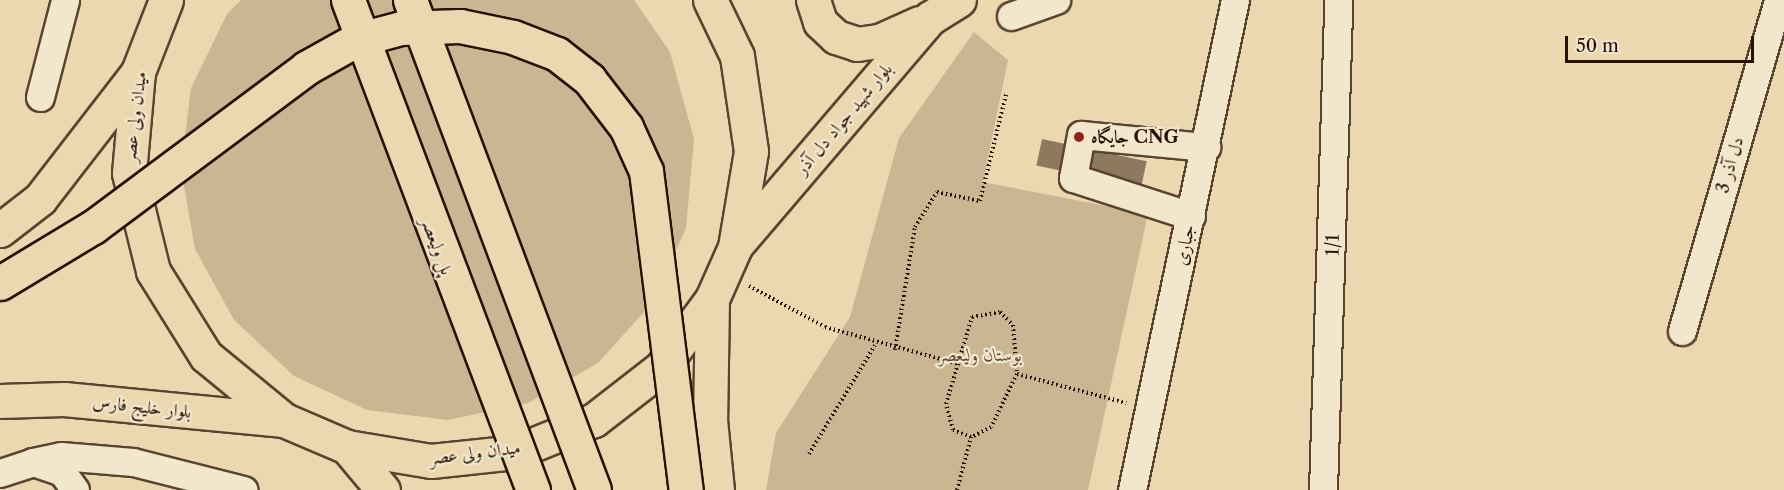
<!DOCTYPE html>
<html>
<head>
<meta charset="utf-8">
<style>
	body { margin:0 }
	#map { position:relative; width:1784px; height:490px; overflow:hidden; background:#ebd8b0; font-family:"Libre Caslon Text",Amiri,serif }
	div>[style] { position:absolute }
	.green>* { inset:0; background:#cab693 }
	.building>* { inset:0; background:#8d795e; transform-origin:0 0 }
	.path>* { height:4px; margin-top:-2px; transform-origin:0; background:repeating-linear-gradient(90deg,#281205 0 1.5px,transparent 0 4.5px) }
	.roads { filter:drop-shadow(2px 0 #594430) drop-shadow(-2px 0 #594430) drop-shadow(0 2px #594430) drop-shadow(0 -2px #594430) }
	.minor>* { height:27px; margin:-13.5px; padding:0 13.5px; transform-origin:13.5px; border-radius:13.5px; background:#f2e6cc }
	.major>* { height:33px; margin:-16.5px; padding:0 16.5px; transform-origin:16.5px; border-radius:16.5px; background:#ebd8b0 }
	.highway>* { height:33px; margin:-16.5px; padding:0 16.5px; transform-origin:16.5px; border-radius:16.5px; background:#ebd8b0 }
	.bridges { filter:drop-shadow(2px 0 #281205) drop-shadow(-2px 0 #281205) drop-shadow(0 2px #281205) drop-shadow(0 -2px #281205) }
	.highway-bridge>* { height:33px; margin:-16.5px; padding:0 16.5px; transform-origin:16.5px; border-radius:16.5px; background:#ebd8b0 }
	.dots>* { width:16px; height:16px; translate:-50% -50%; box-sizing:border-box; border:3px solid #f2e6cc; border-radius:50% }
	span { translate:-50% -50%; white-space:nowrap; text-align:center; line-height:1.15; -webkit-text-stroke:4.5px #f2e6cc; paint-order:stroke }
	.street-label { font-size:18px; color:#281205 }
	.poi-label { font-size:18px; color:#281205; font-weight:700 }
	.left { translate:0 -50%; text-align:left }
	.park-label { font-size:18px; color:#614b37; font-style:italic }
	.scale { position:absolute; left:1565px; top:36px; width:189px; height:27px; box-sizing:border-box; border:3px solid #281205; border-top:0; padding-left:8px; font-size:18px; line-height:21px; white-space:nowrap; color:#281205; -webkit-text-stroke:4px #f2e6cc; paint-order:stroke }
</style>
</head>
<body>
<div id="map">
	<div class="green">
		<div style="clip-path:polygon(241px 0,634px 0,670px 52px,694px 139px,686px 228px,653px 302px,598px 363px,528px 403px,448px 420px,367px 410px,294px 376px,234px 320px,195px 249px,181px 169px,191px 88px,227px 14px)"></div>
		<div style="clip-path:polygon(974px 32px,1008px 60px,983px 182px,1148px 214px,1088px 490px,766px 490px,776px 433px,850px 317px,899px 138px)"></div>
	</div>
	<div class="building">
		<div style="left:1042px;top:139px;width:107px;height:27px;rotate:12deg"></div>
	</div>
	<div class="path">
		<div style="left:749px;top:286px;width:86px;rotate:28.3deg"></div>
		<div style="left:825px;top:327px;width:138px;rotate:15.5deg"></div>
		<div style="left:1000px;top:312px;width:18px;rotate:45deg"></div>
		<div style="left:1013px;top:325px;width:49px;rotate:85.3deg"></div>
		<div style="left:1017px;top:374px;width:59px;rotate:116.1deg"></div>
		<div style="left:991px;top:427px;width:22px;rotate:153deg"></div>
		<div style="left:971px;top:437px;width:19px;rotate:-159deg"></div>
		<div style="left:953px;top:430px;width:27px;rotate:-105deg"></div>
		<div style="left:946px;top:404px;width:91px;rotate:-73.4deg"></div>
		<div style="left:972px;top:317px;width:28px;rotate:-10deg"></div>
		<div style="left:895px;top:350px;width:125px;rotate:-80.8deg"></div>
		<div style="left:915px;top:227px;width:41px;rotate:-57.8deg"></div>
		<div style="left:937px;top:192px;width:44px;rotate:11.8deg"></div>
		<div style="left:980px;top:201px;width:110px;rotate:-76.3deg"></div>
		<div style="left:1017px;top:374px;width:113px;rotate:14.9deg"></div>
		<div style="left:809px;top:454px;width:127px;rotate:-58.8deg"></div>
		<div style="left:957px;top:490px;width:55px;rotate:-75.2deg"></div>
	</div>
	<div class="roads">
		<div class="minor">
			<div style="left:1011px;top:16px;width:48px;rotate:-19.6deg"></div>
			<div style="left:40px;top:97px;width:100px;rotate:-75.5deg"></div>
			<div style="left:1191px;top:216px;width:124px;rotate:-162.1deg"></div>
			<div style="left:1073px;top:178px;width:44px;rotate:-79.5deg"></div>
			<div style="left:1081px;top:135px;width:126px;rotate:5.5deg"></div>
			<div style="left:1682px;top:331px;width:345px;rotate:-73.8deg"></div>
			<div style="left:33px;top:462px;width:29px;rotate:-12deg"></div>
			<div style="left:61px;top:456px;width:72px;rotate:4.8deg"></div>
			<div style="left:133px;top:462px;width:114px;rotate:14.2deg"></div>
			<div style="left:0;top:473px;width:35px;rotate:-18deg"></div>
			<div style="left:33px;top:462px;width:31px;rotate:19deg"></div>
			<div style="left:62px;top:472px;width:22px;rotate:54deg"></div>
			<div style="left:1132px;top:490px;width:501px;rotate:-78.13deg"></div>
			<div style="left:1323px;top:490px;width:490px;rotate:-88.2deg"></div>
		</div>
		<div class="major">
			<div style="left:166px;top:0;width:77px;rotate:111.3deg"></div>
			<div style="left:138px;top:72px;width:101px;rotate:95.1deg"></div>
			<div style="left:129px;top:173px;width:101px;rotate:76.2deg"></div>
			<div style="left:153px;top:271px;width:100px;rotate:58.1deg"></div>
			<div style="left:206px;top:356px;width:101px;rotate:39.4deg"></div>
			<div style="left:284px;top:420px;width:69px;rotate:23.2deg"></div>
			<div style="left:347px;top:447px;width:85px;rotate:9.5deg"></div>
			<div style="left:431px;top:461px;width:84px;rotate:-6.1deg"></div>
			<div style="left:515px;top:452px;width:85px;rotate:-22.1deg"></div>
			<div style="left:594px;top:420px;width:85px;rotate:-37.8deg"></div>
			<div style="left:661px;top:368px;width:86px;rotate:-53.5deg"></div>
			<div style="left:712px;top:299px;width:57px;rotate:-66.1deg"></div>
			<div style="left:735px;top:247px;width:97px;rotate:-80.5deg"></div>
			<div style="left:751px;top:151px;width:96px;rotate:-98.4deg"></div>
			<div style="left:737px;top:56px;width:62px;rotate:-115.7deg"></div>
			<div style="left:813px;top:0;width:23px;rotate:72deg"></div>
			<div style="left:820px;top:22px;width:22px;rotate:43deg"></div>
			<div style="left:836px;top:37px;width:22px;rotate:18deg"></div>
			<div style="left:857px;top:44px;width:22px;rotate:-8deg"></div>
			<div style="left:879px;top:41px;width:44px;rotate:-24.2deg"></div>
			<div style="left:736px;top:245px;width:299px;rotate:-49.5deg"></div>
			<div style="left:930px;top:18px;width:34px;rotate:-32deg"></div>
		</div>
		<div class="highway">
			<div style="left:0;top:230px;width:51px;rotate:-37.8deg"></div>
			<div style="left:40px;top:199px;width:160px;rotate:-52.3deg"></div>
			<div style="left:712px;top:299px;width:121px;rotate:90.9deg"></div>
			<div style="left:710px;top:420px;width:70px;rotate:84.3deg"></div>
			<div style="left:0;top:401px;width:64px;rotate:-1.8deg"></div>
			<div style="left:64px;top:399px;width:221px;rotate:5.5deg"></div>
			<div style="left:347px;top:447px;width:56px;rotate:50.1deg"></div>
		</div>
	</div>
	<div class="bridges">
		<div class="highway-bridge">
			<div style="left:348px;top:0;width:524px;rotate:69.32deg"></div>
			<div style="left:410px;top:0;width:523px;rotate:69.42deg"></div>
			<div style="left:0;top:283px;width:109px;rotate:-31.1deg"></div>
			<div style="left:93px;top:227px;width:266px;rotate:-36.7deg"></div>
			<div style="left:306px;top:68px;width:57px;rotate:-29.2deg"></div>
			<div style="left:356px;top:40px;width:47px;rotate:-14.9deg"></div>
			<div style="left:401px;top:28px;width:59px;rotate:-1.9deg"></div>
			<div style="left:460px;top:26px;width:54px;rotate:11.7deg"></div>
			<div style="left:513px;top:37px;width:47px;rotate:21.1deg"></div>
			<div style="left:557px;top:54px;width:41px;rotate:38deg"></div>
			<div style="left:589px;top:79px;width:61px;rotate:52.4deg"></div>
			<div style="left:626px;top:127px;width:48px;rotate:65.6deg"></div>
			<div style="left:646px;top:171px;width:321px;rotate:82.9deg"></div>
		</div>
	</div>
	<div class="dots">
		<div style="left:1079px;top:137px;background:#8f2418"></div>
	</div>
	<div class="street-label">
		<span style="left:135px;top:117px;rotate:-83deg">میدان ولی عصر</span>
		<span style="left:844px;top:119px;rotate:-50deg">بلوار شهید جواد دل آذر</span>
		<span style="left:1730px;top:165px;rotate:-74deg">دل آذر 3</span>
		<span style="left:1185px;top:245px;rotate:-78deg">جباری</span>
		<span style="left:1333px;top:245px;rotate:-89deg">1/1</span>
		<span style="left:437px;top:246px;rotate:69deg">پل ولیعصر</span>
		<span style="left:142px;top:407px;rotate:6deg">بلوار خلیج فارس</span>
		<span style="left:475px;top:453px;rotate:-7deg">میدان ولی عصر</span>
	</div>
	<div class="poi-label">
		<span class="left" style="left:1091px;top:137px">جایگاه CNG</span>
	</div>
	<div class="park-label">
		<span style="left:980px;top:355px">بوستان ولیعصر</span>
	</div>
	<div class="scale">50 m</div>
</div>
</body>
</html>
